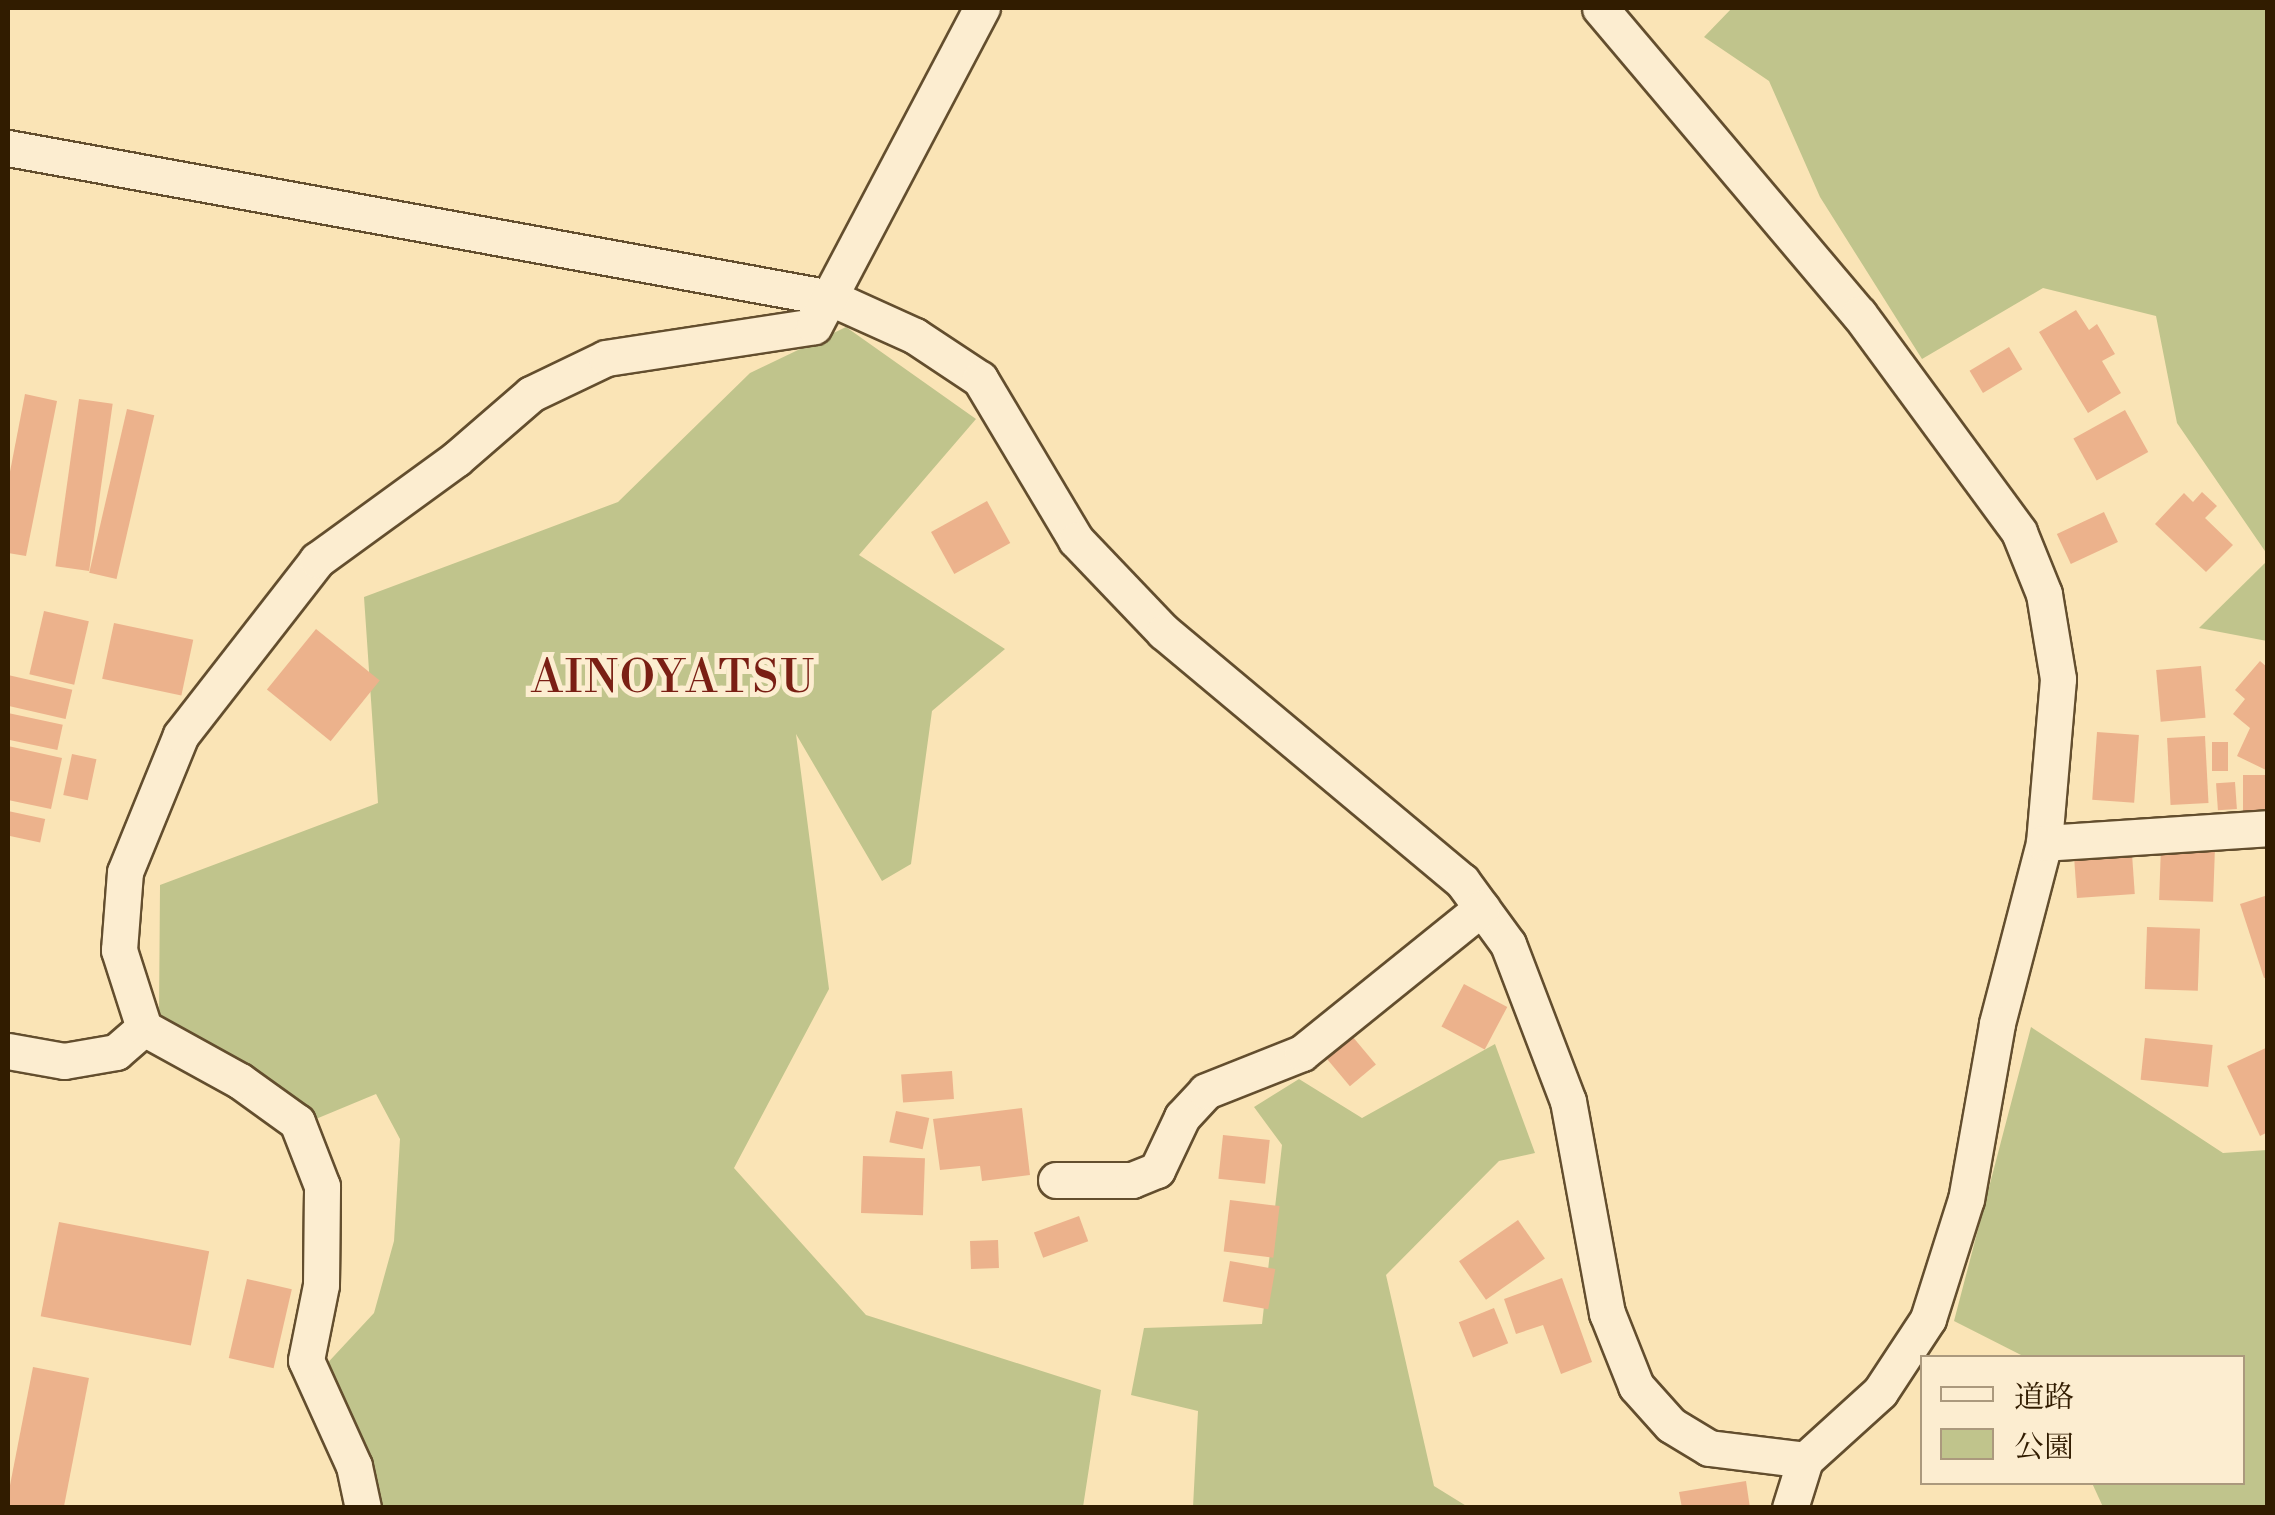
<!DOCTYPE html>
<html>
<head>
<meta charset="utf-8">
<style>
	body { margin:0 }
	#map { position:relative; width:2275px; height:1515px; overflow:hidden; background:#fae4b6; font-family:"Libre Bodoni","Noto Serif JP",serif }
	div>[style] { position:absolute }
	.green>* { inset:0; background:#c0c48c }
	.building>* { inset:0; background:#ecb28c; transform-origin:0 0 }
	.roads { filter:drop-shadow(2px 0 #634e2e) drop-shadow(-2px 0 #634e2e) drop-shadow(0 2px #634e2e) drop-shadow(0 -2px #634e2e) }
	.street>* { height:35px; margin:-17.5px; padding:0 17.5px; transform-origin:17.5px; border-radius:17.5px; background:#fcedd0 }
	span { translate:-50% -50%; white-space:nowrap; text-align:center; line-height:1.15; -webkit-text-stroke:10px #fcedd0; paint-order:stroke }
	.quarter-label { font-size:45px; color:#7a1f14; letter-spacing:2.5px }
	.frame { position:absolute; inset:0; border:10px solid #311c00; pointer-events:none }
	.legend { position:absolute; left:1920px; top:1355px; width:325px; height:130px; box-sizing:border-box; background:#fcedd0; border:2px solid #ab997d; margin:0; padding:12px 18px; list-style:none; font-size:30px; color:#311c00 }
	.legend li { display:flex; align-items:center; gap:20px; height:50px }
	.legend b { width:50px; border:2px solid #ab997d }
</style>
</head>
<body>
<div id="map">
	<div class="green">
		<div style="clip-path:polygon(1732px 8px,2267px 8px,2267px 554px,2177px 423px,2156px 316px,2043px 288px,1922px 359px,1820px 197px,1769px 81px,1704px 37px)"></div>
		<div style="clip-path:polygon(846px 327px,976px 419px,859px 555px,1005px 649px,932px 711px,911px 864px,882px 881px,796px 734px,829px 989px,734px 1168px,866px 1315px,1101px 1390px,1083px 1507px,371px 1507px,321px 1370px,374px 1313px,394px 1241px,400px 1139px,376px 1094px,311px 1121px,159px 1015px,160px 885px,378px 803px,364px 597px,618px 502px,750px 373px)"></div>
		<div style="clip-path:polygon(2267px 561px,2267px 641px,2199px 628px)"></div>
		<div style="clip-path:polygon(2031px 1027px,2223px 1153px,2267px 1150px,2267px 1507px,2103px 1507px,2092px 1483px,2242px 1482px,2242px 1358px,2025px 1357px,1954px 1321px)"></div>
		<div style="clip-path:polygon(1495px 1044px,1535px 1153px,1499px 1161px,1386px 1275px,1434px 1486px,1468px 1507px,1193px 1507px,1198px 1411px,1131px 1395px,1144px 1328px,1262px 1324px,1282px 1145px,1254px 1107px,1299px 1079px,1362px 1118px)"></div>
	</div>
	<div class="building">
		<div style="clip-path:polygon(2076px 310px,2089px 330px,2097px 324px,2115px 354px,2102px 361px,2121px 393px,2088px 413px,2039px 332px)"></div>
		<div style="left:2009px;top:347px;width:26px;height:46px;rotate:59deg"></div>
		<div style="clip-path:polygon(25px 394px,57px 401px,26px 556px,8px 553px,8px 482px)"></div>
		<div style="left:79px;top:399px;width:34px;height:169px;rotate:8deg"></div>
		<div style="left:127px;top:409px;width:28px;height:168px;rotate:13deg"></div>
		<div style="left:2125px;top:410px;width:48px;height:59px;rotate:61deg"></div>
		<div style="clip-path:polygon(2202px 492px,2217px 506px,2205px 518px,2233px 545px,2206px 572px,2155px 524px,2184px 493px,2193px 502px)"></div>
		<div style="left:987px;top:501px;width:48px;height:64px;rotate:61deg"></div>
		<div style="left:2104px;top:512px;width:33px;height:52px;rotate:65deg"></div>
		<div style="left:44px;top:611px;width:46px;height:65px;rotate:13deg"></div>
		<div style="left:114px;top:623px;width:81px;height:57px;rotate:12deg"></div>
		<div style="left:316px;top:629px;width:82px;height:78px;rotate:39deg"></div>
		<div style="clip-path:polygon(2260px 661px,2268px 668px,2268px 771px,2237px 756px,2250px 728px,2233px 714px,2245px 699px,2235px 690px)"></div>
		<div style="left:2201px;top:666px;width:52px;height:45px;rotate:85deg"></div>
		<div style="left:8px;top:675px;width:66px;height:30px;rotate:13deg"></div>
		<div style="left:8px;top:713px;width:56px;height:26px;rotate:12deg"></div>
		<div style="left:2097px;top:732px;width:42px;height:68px;rotate:4deg"></div>
		<div style="left:2205px;top:736px;width:67px;height:38px;rotate:87deg"></div>
		<div style="left:2212px;top:742px;width:16px;height:29px"></div>
		<div style="clip-path:polygon(8px 746px,62px 758px,51px 809px,8px 800px)"></div>
		<div style="left:72px;top:754px;width:25px;height:42px;rotate:12deg"></div>
		<div style="left:2268px;top:775px;width:37px;height:25px;rotate:90deg"></div>
		<div style="left:2235px;top:782px;width:27px;height:19px;rotate:86deg"></div>
		<div style="left:8px;top:811px;width:38px;height:24px;rotate:12deg"></div>
		<div style="left:2161px;top:846px;width:54px;height:54px;rotate:2deg"></div>
		<div style="left:2132px;top:854px;width:40px;height:58px;rotate:86deg"></div>
		<div style="clip-path:polygon(2268px 895px,2268px 977px,2264px 978px,2240px 904px)"></div>
		<div style="left:2147px;top:927px;width:53px;height:62px;rotate:2deg"></div>
		<div style="left:1464px;top:984px;width:49px;height:48px;rotate:28deg"></div>
		<div style="left:1347px;top:1030px;width:45px;height:34px;rotate:50deg"></div>
		<div style="left:2145px;top:1038px;width:68px;height:42px;rotate:6deg"></div>
		<div style="clip-path:polygon(2268px 1047px,2268px 1132px,2260px 1136px,2227px 1066px)"></div>
		<div style="left:952px;top:1071px;width:28px;height:51px;rotate:86deg"></div>
		<div style="clip-path:polygon(1022px 1108px,1030px 1175px,982px 1181px,980px 1166px,940px 1170px,933px 1119px)"></div>
		<div style="left:896px;top:1111px;width:34px;height:32px;rotate:12deg"></div>
		<div style="left:1223px;top:1135px;width:47px;height:44px;rotate:6deg"></div>
		<div style="left:863px;top:1156px;width:62px;height:57px;rotate:2deg"></div>
		<div style="left:1230px;top:1200px;width:50px;height:52px;rotate:7deg"></div>
		<div style="left:1079px;top:1216px;width:27px;height:48px;rotate:70deg"></div>
		<div style="left:1518px;top:1220px;width:47px;height:72px;rotate:55deg"></div>
		<div style="left:59px;top:1222px;width:153px;height:96px;rotate:11deg"></div>
		<div style="left:998px;top:1240px;width:28px;height:28px;rotate:88deg"></div>
		<div style="left:1230px;top:1261px;width:46px;height:41px;rotate:10deg"></div>
		<div style="clip-path:polygon(1562px 1278px,1592px 1362px,1561px 1374px,1543px 1325px,1516px 1334px,1504px 1299px)"></div>
		<div style="left:247px;top:1279px;width:46px;height:81px;rotate:13deg"></div>
		<div style="left:1494px;top:1308px;width:38px;height:38px;rotate:68deg"></div>
		<div style="left:33px;top:1367px;width:57px;height:143px;rotate:11deg"></div>
		<div style="clip-path:polygon(1746px 1481px,1750px 1508px,1682px 1508px,1679px 1492px)"></div>
	</div>
	<div class="roads">
		<div class="street">
			<div style="left:1600px;top:8px;width:401px;rotate:49.8deg"></div>
			<div style="left:1859px;top:314px;width:270px;rotate:53.7deg"></div>
			<div style="left:2019px;top:532px;width:67px;rotate:68deg"></div>
			<div style="left:2044px;top:594px;width:86px;rotate:80.6deg"></div>
			<div style="left:2058px;top:679px;width:165px;rotate:94.9deg"></div>
			<div style="left:2044px;top:843px;width:187px;rotate:104.6deg"></div>
			<div style="left:1997px;top:1024px;width:178px;rotate:100deg"></div>
			<div style="left:1966px;top:1199px;width:126px;rotate:107.6deg"></div>
			<div style="left:1928px;top:1319px;width:87px;rotate:123.3deg"></div>
			<div style="left:1880px;top:1392px;width:101px;rotate:137.8deg"></div>
			<div style="left:1805px;top:1460px;width:50px;rotate:107.4deg"></div>
			<div style="left:8px;top:148px;width:837px;rotate:10.33deg"></div>
			<div style="left:831px;top:298px;width:92px;rotate:24.3deg"></div>
			<div style="left:915px;top:336px;width:78px;rotate:33.5deg"></div>
			<div style="left:980px;top:379px;width:187px;rotate:59.2deg"></div>
			<div style="left:1076px;top:540px;width:127px;rotate:46.3deg"></div>
			<div style="left:1164px;top:632px;width:388px;rotate:39.9deg"></div>
			<div style="left:1462px;top:881px;width:78px;rotate:53.9deg"></div>
			<div style="left:1508px;top:944px;width:168px;rotate:69.1deg"></div>
			<div style="left:1568px;top:1101px;width:216px;rotate:79.6deg"></div>
			<div style="left:1607px;top:1313px;width:79px;rotate:68.3deg"></div>
			<div style="left:1636px;top:1386px;width:52px;rotate:48.1deg"></div>
			<div style="left:1671px;top:1425px;width:44px;rotate:31.2deg"></div>
			<div style="left:1709px;top:1448px;width:97px;rotate:7.1deg"></div>
			<div style="left:2044px;top:843px;width:225px;rotate:-3.8deg"></div>
			<div style="left:8px;top:1051px;width:57px;rotate:10.1deg"></div>
			<div style="left:64px;top:1061px;width:53px;rotate:-9.8deg"></div>
			<div style="left:116px;top:1052px;width:37px;rotate:-41deg"></div>
			<div style="left:1056px;top:1180px;width:76px"></div>
			<div style="left:1132px;top:1180px;width:27px;rotate:-22deg"></div>
			<div style="left:1157px;top:1170px;width:59px;rotate:-64.7deg"></div>
			<div style="left:1182px;top:1117px;width:35px;rotate:-47deg"></div>
			<div style="left:1206px;top:1091px;width:103px;rotate:-21.6deg"></div>
			<div style="left:1302px;top:1053px;width:231px;rotate:-38.9deg"></div>
			<div style="left:363px;top:1508px;width:43px;rotate:-102.1deg"></div>
			<div style="left:354px;top:1466px;width:116px;rotate:-114.4deg"></div>
			<div style="left:306px;top:1360px;width:76px;rotate:-78.7deg"></div>
			<div style="left:321px;top:1285px;width:99px;rotate:-89.4deg"></div>
			<div style="left:322px;top:1186px;width:69px;rotate:-111.3deg"></div>
			<div style="left:297px;top:1122px;width:70px;rotate:-144.3deg"></div>
			<div style="left:240px;top:1081px;width:110px;rotate:-151.1deg"></div>
			<div style="left:144px;top:1028px;width:82px;rotate:-107.8deg"></div>
			<div style="left:119px;top:950px;width:78px;rotate:-85.6deg"></div>
			<div style="left:125px;top:872px;width:148px;rotate:-67.8deg"></div>
			<div style="left:181px;top:735px;width:222px;rotate:-52.1deg"></div>
			<div style="left:317px;top:560px;width:172px;rotate:-36deg"></div>
			<div style="left:456px;top:459px;width:99px;rotate:-40.9deg"></div>
			<div style="left:531px;top:394px;width:83px;rotate:-25.6deg"></div>
			<div style="left:606px;top:358px;width:210px;rotate:-8.7deg"></div>
			<div style="left:814px;top:326px;width:360px;rotate:-62.2deg"></div>
		</div>
	</div>
	<div class="quarter-label">
		<span style="left:674px;top:679px">AINOYATSU</span>
	</div>
	<div class="frame"></div>
	<ul class="legend">
	<li><b style="height:12px;background:#fcedd0"></b>道路</li>
	<li><b style="height:28px;background:#c0c48c"></b>公園</li>
	</ul>
</div>
</body>
</html>
